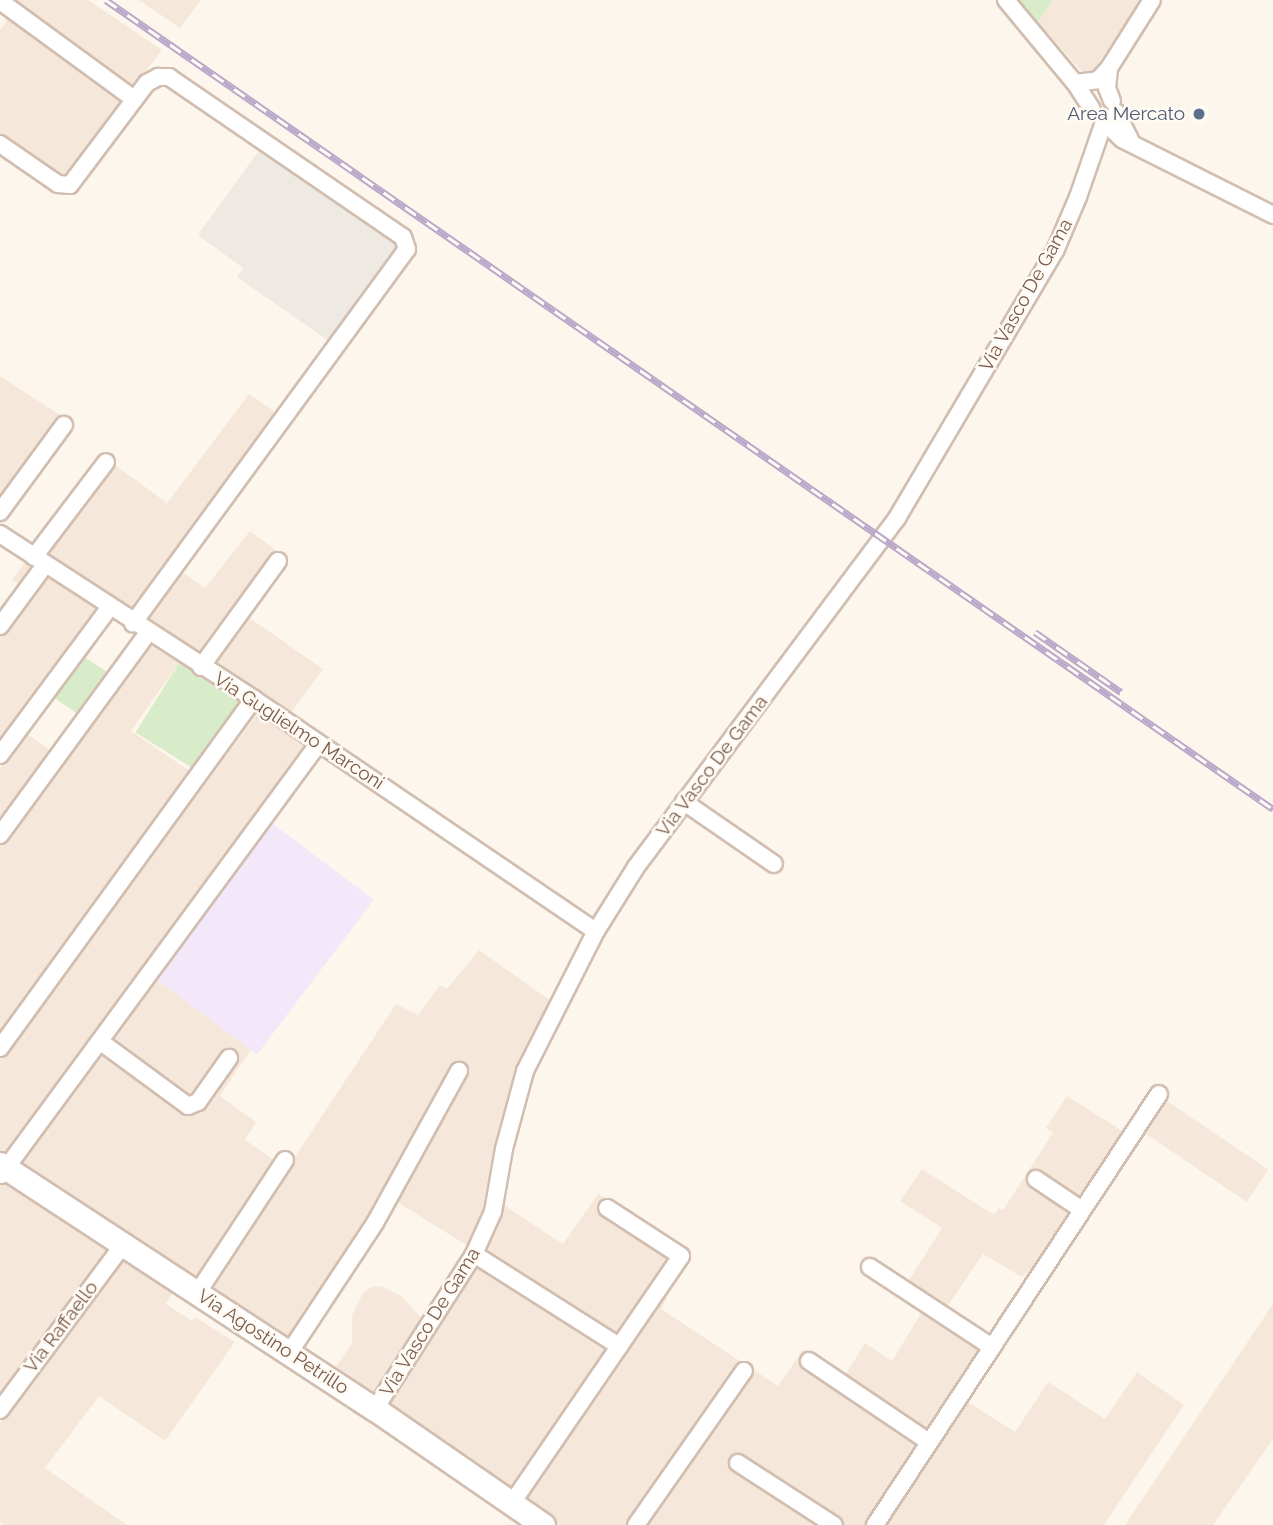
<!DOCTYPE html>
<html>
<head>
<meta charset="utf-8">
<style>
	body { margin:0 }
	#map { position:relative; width:1273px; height:1525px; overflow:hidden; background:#fdf6ec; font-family:Raleway,sans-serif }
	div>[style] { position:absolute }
	.residential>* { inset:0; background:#f5e8da; transform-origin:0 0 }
	.industrial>* { inset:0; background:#efe9e4 }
	.education>* { inset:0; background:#f3e8fa; transform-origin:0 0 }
	.green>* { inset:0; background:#d8ecc9; transform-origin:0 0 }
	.roads { filter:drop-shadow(2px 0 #d1beb0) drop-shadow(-2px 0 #d1beb0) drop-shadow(0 2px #d1beb0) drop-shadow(0 -2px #d1beb0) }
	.street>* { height:16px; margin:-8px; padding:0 8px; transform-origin:8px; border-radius:8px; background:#fff }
	.secondary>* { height:23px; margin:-11.5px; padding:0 11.5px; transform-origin:11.5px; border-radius:11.5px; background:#fff }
	.rail>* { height:7px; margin-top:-3.5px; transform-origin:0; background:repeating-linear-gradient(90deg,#fffaf3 0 13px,#b9a8c9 0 26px); box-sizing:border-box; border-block:2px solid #b9a8c9 }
	.dots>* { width:19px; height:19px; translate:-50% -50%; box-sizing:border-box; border:4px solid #fffaf3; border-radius:50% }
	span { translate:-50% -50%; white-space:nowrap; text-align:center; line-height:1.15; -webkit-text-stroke:5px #fffaf3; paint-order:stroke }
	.service-label { font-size:19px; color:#4e5e75 }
	.right { translate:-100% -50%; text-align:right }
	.street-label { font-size:19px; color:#7a5c4d }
</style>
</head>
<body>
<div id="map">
	<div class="residential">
		<div style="clip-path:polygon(0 0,88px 0,162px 50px,66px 177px,59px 177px,0 138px,0 30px,10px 16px)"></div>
		<div style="clip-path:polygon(139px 0,201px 0,180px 28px)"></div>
		<div style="clip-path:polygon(1053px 0,1141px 0,1092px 72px,1083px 73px,1038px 22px)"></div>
		<div style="clip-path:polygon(0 376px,74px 424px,1px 524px,0 524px)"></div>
		<div style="clip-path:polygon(249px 394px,289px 422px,181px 571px,205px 588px,250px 531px,288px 559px,247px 616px,323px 669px,290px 714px,211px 665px,36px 546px,103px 456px,167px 503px)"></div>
		<div style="clip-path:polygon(26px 560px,101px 610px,0 745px,0 617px,22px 586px,12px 580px)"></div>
		<div style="clip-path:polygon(151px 645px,179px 663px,131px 731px,194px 774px,0 1037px,0 846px)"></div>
		<div style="clip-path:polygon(258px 713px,308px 745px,9px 1157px,0 1151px,0 1059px)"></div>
		<div style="clip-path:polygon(26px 733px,54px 753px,0 825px,0 768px)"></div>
		<div style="clip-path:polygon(479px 950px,554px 1003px,513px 1084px,484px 1218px,468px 1246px,394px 1200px,300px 1348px,208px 1288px,396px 1004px,418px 1015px,440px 985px,447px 989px)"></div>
		<div style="clip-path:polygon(157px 980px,252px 1048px,220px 1096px,256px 1122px,245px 1140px,277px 1162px,199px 1280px,21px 1163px)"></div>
		<div style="clip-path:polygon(1067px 1096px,1124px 1132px,1046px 1254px,1022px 1277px,983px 1254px,946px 1308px,999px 1344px,965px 1400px,1015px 1432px,1048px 1382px,1105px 1419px,1137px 1372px,1184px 1405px,1104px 1525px,561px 1525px,388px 1406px,485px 1248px,501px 1203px,563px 1244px,598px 1194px,681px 1250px,656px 1290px,667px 1298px,661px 1309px,778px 1386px,803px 1350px,844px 1377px,865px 1343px,892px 1361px,923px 1310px,900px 1294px,942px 1228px,900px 1201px,922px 1169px,994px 1215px,999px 1208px,1003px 1210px,1053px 1133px,1046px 1128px)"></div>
		<div style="left:1164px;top:1099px;width:126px;height:39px;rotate:34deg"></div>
		<div style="clip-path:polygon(4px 1180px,108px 1247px,0 1402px,0 1186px)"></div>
		<div style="clip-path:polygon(118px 1256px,173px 1293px,166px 1304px,192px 1321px,195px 1317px,235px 1342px,165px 1441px,99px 1396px,45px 1468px,127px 1525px,4px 1525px,0 1522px,0 1423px)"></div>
		<div style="clip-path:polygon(381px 1286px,401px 1296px,424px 1321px,376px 1394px,336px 1367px,352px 1343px,352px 1315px,363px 1293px,371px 1287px)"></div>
		<div style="clip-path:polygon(1273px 1304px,1273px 1439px,1213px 1525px,1125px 1525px)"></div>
	</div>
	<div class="industrial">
		<div style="clip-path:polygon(260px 149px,398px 243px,398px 254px,333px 344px,237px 277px,243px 268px,198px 235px)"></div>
	</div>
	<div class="education">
		<div style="left:269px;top:821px;width:131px;height:194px;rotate:37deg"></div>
	</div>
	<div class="green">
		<div style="clip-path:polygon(1019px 0,1053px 0,1038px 22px)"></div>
		<div style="left:83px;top:656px;width:34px;height:51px;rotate:34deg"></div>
		<div style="left:179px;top:663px;width:78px;height:82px;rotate:32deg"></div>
	</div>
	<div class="roads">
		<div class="street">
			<div style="left:1006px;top:0;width:108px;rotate:50.3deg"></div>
			<div style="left:1075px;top:83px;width:31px;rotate:57deg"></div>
			<div style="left:0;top:1px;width:166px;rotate:36.2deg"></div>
			<div style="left:1075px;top:83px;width:23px;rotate:-7deg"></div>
			<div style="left:1098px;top:80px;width:16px;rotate:-47deg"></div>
			<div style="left:1112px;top:101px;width:14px;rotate:-111deg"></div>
			<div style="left:1107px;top:88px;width:20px;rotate:-84deg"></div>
			<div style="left:1109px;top:68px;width:80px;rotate:-57.7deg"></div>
			<div style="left:1116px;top:112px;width:31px;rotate:63deg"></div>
			<div style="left:0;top:144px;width:70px;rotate:34.6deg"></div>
			<div style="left:58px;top:184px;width:12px;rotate:5deg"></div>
			<div style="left:70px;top:185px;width:128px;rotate:-53deg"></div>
			<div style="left:147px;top:83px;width:13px;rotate:-29deg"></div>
			<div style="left:158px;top:77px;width:11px"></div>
			<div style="left:169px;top:77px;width:283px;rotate:34.4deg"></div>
			<div style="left:403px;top:237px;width:13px;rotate:72deg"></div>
			<div style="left:407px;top:249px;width:464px;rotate:126.2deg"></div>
			<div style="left:0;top:512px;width:108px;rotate:-53.7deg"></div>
			<div style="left:0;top:534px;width:303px;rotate:33deg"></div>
			<div style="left:254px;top:699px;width:413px;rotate:34.2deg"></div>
			<div style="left:34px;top:557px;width:119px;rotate:-52.8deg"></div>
			<div style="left:0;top:626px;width:76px;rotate:-53.6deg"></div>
			<div style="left:201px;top:667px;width:131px;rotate:-54deg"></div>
			<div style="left:0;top:755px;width:183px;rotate:-53.4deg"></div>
			<div style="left:684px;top:802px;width:109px;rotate:34.6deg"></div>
			<div style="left:0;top:835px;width:250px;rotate:-53.8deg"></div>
			<div style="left:101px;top:1042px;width:108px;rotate:36.3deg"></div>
			<div style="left:188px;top:1106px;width:11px;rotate:-22deg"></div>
			<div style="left:198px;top:1102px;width:54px;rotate:-54.8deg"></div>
			<div style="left:0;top:1048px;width:432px;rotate:-54deg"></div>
			<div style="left:1px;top:1175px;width:536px;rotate:-53.64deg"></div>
			<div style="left:1036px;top:1179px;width:55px;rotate:34deg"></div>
			<div style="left:474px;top:1254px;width:172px;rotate:32.4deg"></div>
			<div style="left:870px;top:1267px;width:146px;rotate:33.3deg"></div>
			<div style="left:198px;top:1292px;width:158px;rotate:-56.6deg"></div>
			<div style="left:289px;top:1353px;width:156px;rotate:-56.5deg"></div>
			<div style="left:375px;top:1223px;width:174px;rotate:-61.1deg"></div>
			<div style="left:809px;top:1361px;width:145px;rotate:34deg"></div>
			<div style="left:375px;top:1409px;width:184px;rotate:-57.4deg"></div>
			<div style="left:474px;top:1254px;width:46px;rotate:-65.7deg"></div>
			<div style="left:493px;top:1212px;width:64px;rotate:-80.1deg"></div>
			<div style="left:504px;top:1149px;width:81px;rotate:-74.9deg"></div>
			<div style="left:525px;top:1071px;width:157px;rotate:-63.1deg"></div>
			<div style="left:596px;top:931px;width:75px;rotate:-58deg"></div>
			<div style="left:636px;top:867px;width:436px;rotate:-53.2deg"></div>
			<div style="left:897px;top:518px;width:310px;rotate:-59.4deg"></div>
			<div style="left:1055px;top:251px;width:59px;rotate:-66.9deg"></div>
			<div style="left:1078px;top:197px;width:79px;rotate:-70.9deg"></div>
			<div style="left:1104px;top:122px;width:25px;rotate:43deg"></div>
			<div style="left:1122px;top:139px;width:169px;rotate:26.7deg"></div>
			<div style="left:0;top:1410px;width:206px;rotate:-53.3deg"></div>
			<div style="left:738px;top:1463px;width:114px;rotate:32.9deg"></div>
			<div style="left:512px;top:1503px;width:299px;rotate:-55.6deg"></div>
			<div style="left:681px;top:1256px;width:88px;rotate:-147deg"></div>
			<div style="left:636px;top:1525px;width:188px;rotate:-55deg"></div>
			<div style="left:875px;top:1525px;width:516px;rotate:-56.62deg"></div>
		</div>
		<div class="secondary">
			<div style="left:0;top:1164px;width:448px;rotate:33.2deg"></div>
			<div style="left:375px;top:1409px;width:204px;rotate:34.6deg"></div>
		</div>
	</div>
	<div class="rail">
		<div style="left:106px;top:0;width:1420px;rotate:34.73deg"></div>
		<div style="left:1035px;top:632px;width:105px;rotate:34.9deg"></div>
	</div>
	<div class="dots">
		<div style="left:1199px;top:114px;background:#5c6f8a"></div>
	</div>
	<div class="service-label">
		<span class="right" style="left:1185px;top:114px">Area Mercato</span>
	</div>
	<div class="street-label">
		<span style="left:1026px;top:295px;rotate:-61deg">Via Vasco De Gama</span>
		<span style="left:299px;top:731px;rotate:33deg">Via Guglielmo Marconi</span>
		<span style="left:712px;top:766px;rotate:-53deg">Via Vasco De Gama</span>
		<span style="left:430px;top:1322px;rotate:-58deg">Via Vasco De Gama</span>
		<span style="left:61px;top:1327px;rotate:-53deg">Via Raffaello</span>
		<span style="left:273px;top:1342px;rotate:33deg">Via Agostino Petrillo</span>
	</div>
</div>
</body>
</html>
